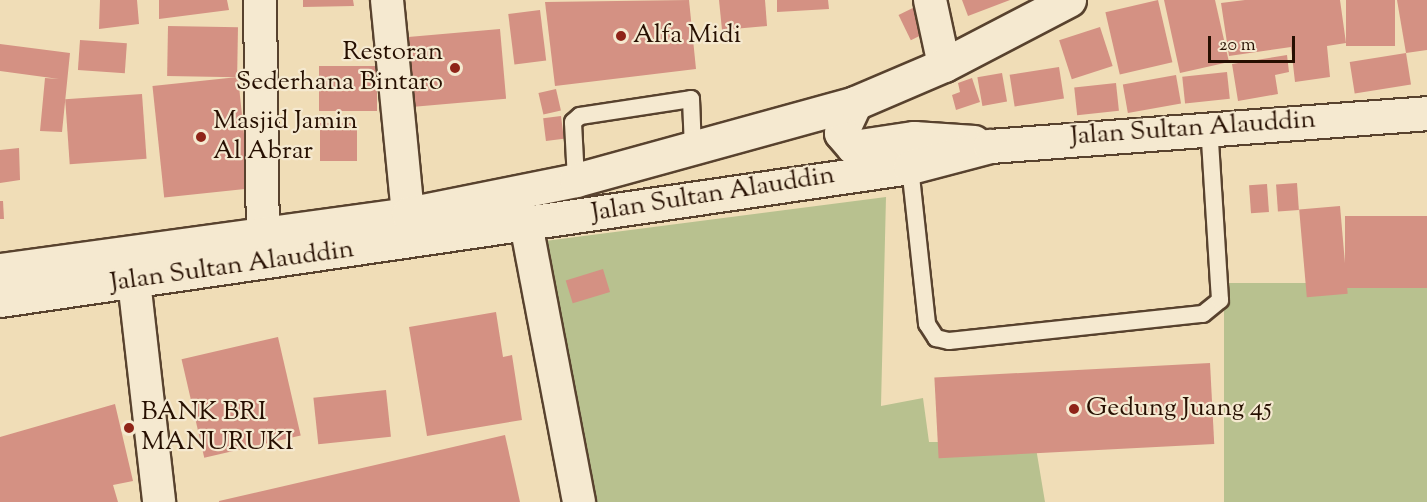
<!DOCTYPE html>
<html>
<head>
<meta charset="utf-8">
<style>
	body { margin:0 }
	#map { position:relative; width:1427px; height:502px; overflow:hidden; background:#f0ddb7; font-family:"Sorts Mill Goudy",serif }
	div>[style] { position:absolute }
	.green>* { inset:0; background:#b8c18f; transform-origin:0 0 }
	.building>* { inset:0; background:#d49183; transform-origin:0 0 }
	.roads { filter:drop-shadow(2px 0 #58422e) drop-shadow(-2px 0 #58422e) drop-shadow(0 2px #58422e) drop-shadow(0 -2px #58422e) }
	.lane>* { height:16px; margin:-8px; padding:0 8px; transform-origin:8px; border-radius:8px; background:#f5e9d0 }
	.street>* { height:32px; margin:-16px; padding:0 16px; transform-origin:16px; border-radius:16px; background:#f5e9d0 }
	.secondary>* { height:33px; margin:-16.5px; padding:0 16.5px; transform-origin:16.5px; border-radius:16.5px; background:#f5e9d0 }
	.dots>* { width:16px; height:16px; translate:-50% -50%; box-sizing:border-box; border:3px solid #f5e9d0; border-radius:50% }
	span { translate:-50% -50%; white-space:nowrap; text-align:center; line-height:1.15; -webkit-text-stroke:4.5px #f5e9d0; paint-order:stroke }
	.poi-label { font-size:26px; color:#260f01 }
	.left { translate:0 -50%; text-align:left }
	.right { translate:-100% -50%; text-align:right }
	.street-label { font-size:26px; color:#260f01 }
	.scale { position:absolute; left:1208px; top:36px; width:87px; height:27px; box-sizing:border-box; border:3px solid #260f01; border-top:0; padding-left:8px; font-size:18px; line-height:21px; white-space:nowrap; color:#260f01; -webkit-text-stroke:4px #f5e9d0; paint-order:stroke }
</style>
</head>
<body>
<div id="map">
	<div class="green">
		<div style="clip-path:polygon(886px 197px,881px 406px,923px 398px,929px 442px,1035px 442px,1045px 502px,592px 502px,545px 241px)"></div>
		<div style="left:1427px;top:283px;width:219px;height:203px;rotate:90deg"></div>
	</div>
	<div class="building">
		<div style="clip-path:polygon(100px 0,137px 0,139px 24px,99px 29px)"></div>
		<div style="clip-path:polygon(159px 0,227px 0,229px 10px,159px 19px)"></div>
		<div style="clip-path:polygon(303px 0,353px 0,354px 6px,303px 7px)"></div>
		<div style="clip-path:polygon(689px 0,696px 69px,555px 86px,545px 2px)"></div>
		<div style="clip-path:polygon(719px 0,765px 0,767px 26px,722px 30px)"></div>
		<div style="clip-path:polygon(777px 0,828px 0,829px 9px,777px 12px)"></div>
		<div style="clip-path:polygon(962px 0,1010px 0,968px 16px)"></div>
		<div style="left:1158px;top:0;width:64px;height:54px;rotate:77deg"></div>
		<div style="clip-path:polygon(1164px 0,1215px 0,1229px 62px,1180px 73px)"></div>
		<div style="clip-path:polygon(1245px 0,1340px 0,1346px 43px,1327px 46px,1330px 77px,1295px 82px,1291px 47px,1229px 56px,1221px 3px)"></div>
		<div style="left:1346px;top:0;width:49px;height:46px"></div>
		<div style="clip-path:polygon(1397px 0,1427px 0,1427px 50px,1406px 53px)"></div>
		<div style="left:921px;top:4px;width:28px;height:25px;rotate:64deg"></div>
		<div style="left:540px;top:10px;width:51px;height:32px;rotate:83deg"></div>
		<div style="left:168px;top:26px;width:70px;height:50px;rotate:1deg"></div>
		<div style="left:1100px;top:27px;width:41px;height:43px;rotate:72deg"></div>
		<div style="left:500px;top:29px;width:70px;height:95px;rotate:85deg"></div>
		<div style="left:80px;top:40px;width:47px;height:30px;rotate:4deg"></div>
		<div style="clip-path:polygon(0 44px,70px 53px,62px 132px,40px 131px,45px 78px,59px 79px,0 71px)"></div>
		<div style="left:1406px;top:53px;width:32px;height:57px;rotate:81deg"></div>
		<div style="clip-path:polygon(1287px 55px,1289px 72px,1275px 75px,1278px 94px,1238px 101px,1232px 64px)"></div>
		<div style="left:377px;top:66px;width:45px;height:58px;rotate:90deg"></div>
		<div style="left:1059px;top:67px;width:32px;height:50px;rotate:81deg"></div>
		<div style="left:1227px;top:72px;width:27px;height:45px;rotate:84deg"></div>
		<div style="left:1002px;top:73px;width:29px;height:25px;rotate:80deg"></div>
		<div style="left:1176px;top:75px;width:29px;height:54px;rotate:80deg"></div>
		<div style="left:238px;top:77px;width:112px;height:86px;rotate:84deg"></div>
		<div style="clip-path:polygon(972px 78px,980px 102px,956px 110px,952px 95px,960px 92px,958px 83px)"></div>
		<div style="left:1116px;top:83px;width:28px;height:42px;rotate:84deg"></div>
		<div style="left:556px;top:89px;width:22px;height:18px;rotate:77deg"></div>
		<div style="left:142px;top:94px;width:65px;height:77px;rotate:86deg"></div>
		<div style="left:561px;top:116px;width:23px;height:18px;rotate:83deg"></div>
		<div style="left:320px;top:123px;width:37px;height:38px"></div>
		<div style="clip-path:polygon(19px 148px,20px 180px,0 183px,0 150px)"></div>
		<div style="left:1297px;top:183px;width:27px;height:21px;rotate:86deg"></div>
		<div style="left:1267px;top:184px;width:28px;height:18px;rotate:86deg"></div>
		<div style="clip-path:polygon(0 201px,3px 201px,4px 219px,0 219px)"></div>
		<div style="left:1340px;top:206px;width:88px;height:41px;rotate:85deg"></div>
		<div style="left:1427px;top:216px;width:72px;height:82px;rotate:90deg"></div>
		<div style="left:603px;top:269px;width:24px;height:39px;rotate:73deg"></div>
		<div style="clip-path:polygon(496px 312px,503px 357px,512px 355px,522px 420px,427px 436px,409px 327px)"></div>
		<div style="left:278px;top:337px;width:101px;height:99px;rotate:77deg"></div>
		<div style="left:1210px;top:363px;width:81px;height:276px;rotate:87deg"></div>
		<div style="left:386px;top:390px;width:47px;height:73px;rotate:84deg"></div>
		<div style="clip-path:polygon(115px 404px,133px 481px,113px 485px,118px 502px,0 502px,0 437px)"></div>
		<div style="clip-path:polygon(505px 435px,520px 502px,219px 502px,219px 501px)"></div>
	</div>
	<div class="roads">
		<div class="lane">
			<div style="left:910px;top:167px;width:158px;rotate:83.8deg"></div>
			<div style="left:927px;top:324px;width:17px;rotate:57deg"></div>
			<div style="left:936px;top:338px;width:13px;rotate:13deg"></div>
			<div style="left:949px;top:341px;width:255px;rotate:-6.1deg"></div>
			<div style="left:1203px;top:314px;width:22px;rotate:-39deg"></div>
			<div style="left:1220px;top:300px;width:173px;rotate:-93.6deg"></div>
			<div style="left:576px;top:180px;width:58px;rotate:-93deg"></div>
			<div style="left:573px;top:122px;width:9px;rotate:-41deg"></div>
			<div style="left:580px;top:116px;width:112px;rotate:-8.7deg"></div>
			<div style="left:691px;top:99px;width:49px;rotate:87.7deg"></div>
		</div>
		<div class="street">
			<div style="left:260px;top:0;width:236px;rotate:89.3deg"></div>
			<div style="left:387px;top:0;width:215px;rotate:84.4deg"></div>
			<div style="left:930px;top:0;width:66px;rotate:77.8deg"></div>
			<div style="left:526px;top:224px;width:283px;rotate:79.2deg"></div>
			<div style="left:134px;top:281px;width:222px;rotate:83.5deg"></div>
		</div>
		<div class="secondary">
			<div style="left:855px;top:103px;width:33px;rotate:115deg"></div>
			<div style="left:841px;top:133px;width:18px;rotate:49deg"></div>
			<div style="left:853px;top:147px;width:62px;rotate:-8.4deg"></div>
			<div style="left:914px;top:138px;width:60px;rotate:3.8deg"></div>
			<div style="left:0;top:270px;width:412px;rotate:-7.8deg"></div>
			<div style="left:408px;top:214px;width:171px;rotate:-11.4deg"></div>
			<div style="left:576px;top:180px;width:289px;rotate:-15.4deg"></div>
			<div style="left:855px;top:103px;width:97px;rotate:-23.1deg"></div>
			<div style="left:944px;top:65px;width:141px;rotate:-27.5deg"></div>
			<div style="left:0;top:300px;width:920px;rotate:-8.32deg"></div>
			<div style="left:910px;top:167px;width:83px;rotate:-14.7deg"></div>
			<div style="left:990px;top:146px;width:438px;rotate:-4.3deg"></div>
		</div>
	</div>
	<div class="dots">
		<div style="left:621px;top:36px;background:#8f2418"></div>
		<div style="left:455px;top:68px;background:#8f2418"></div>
		<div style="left:201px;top:137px;background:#8f2418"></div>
		<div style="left:1074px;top:409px;background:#8f2418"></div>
		<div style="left:129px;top:428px;background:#8f2418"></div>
	</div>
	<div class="poi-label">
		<span class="left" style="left:633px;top:36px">Alfa Midi</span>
		<span class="right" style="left:443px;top:68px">Restoran<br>Sederhana Bintaro</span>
		<span class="left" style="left:213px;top:137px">Masjid Jamin<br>Al Abrar</span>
		<span class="left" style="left:1086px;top:409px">Gedung Juang 45</span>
		<span class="left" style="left:141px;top:428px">BANK BRI<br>MANURUKI</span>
	</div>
	<div class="street-label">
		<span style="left:1193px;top:129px;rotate:-4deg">Jalan Sultan Alauddin</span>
		<span style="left:713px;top:195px;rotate:-9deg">Jalan Sultan Alauddin</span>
		<span style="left:232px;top:267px;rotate:-8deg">Jalan Sultan Alauddin</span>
	</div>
	<div class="scale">20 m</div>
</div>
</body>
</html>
